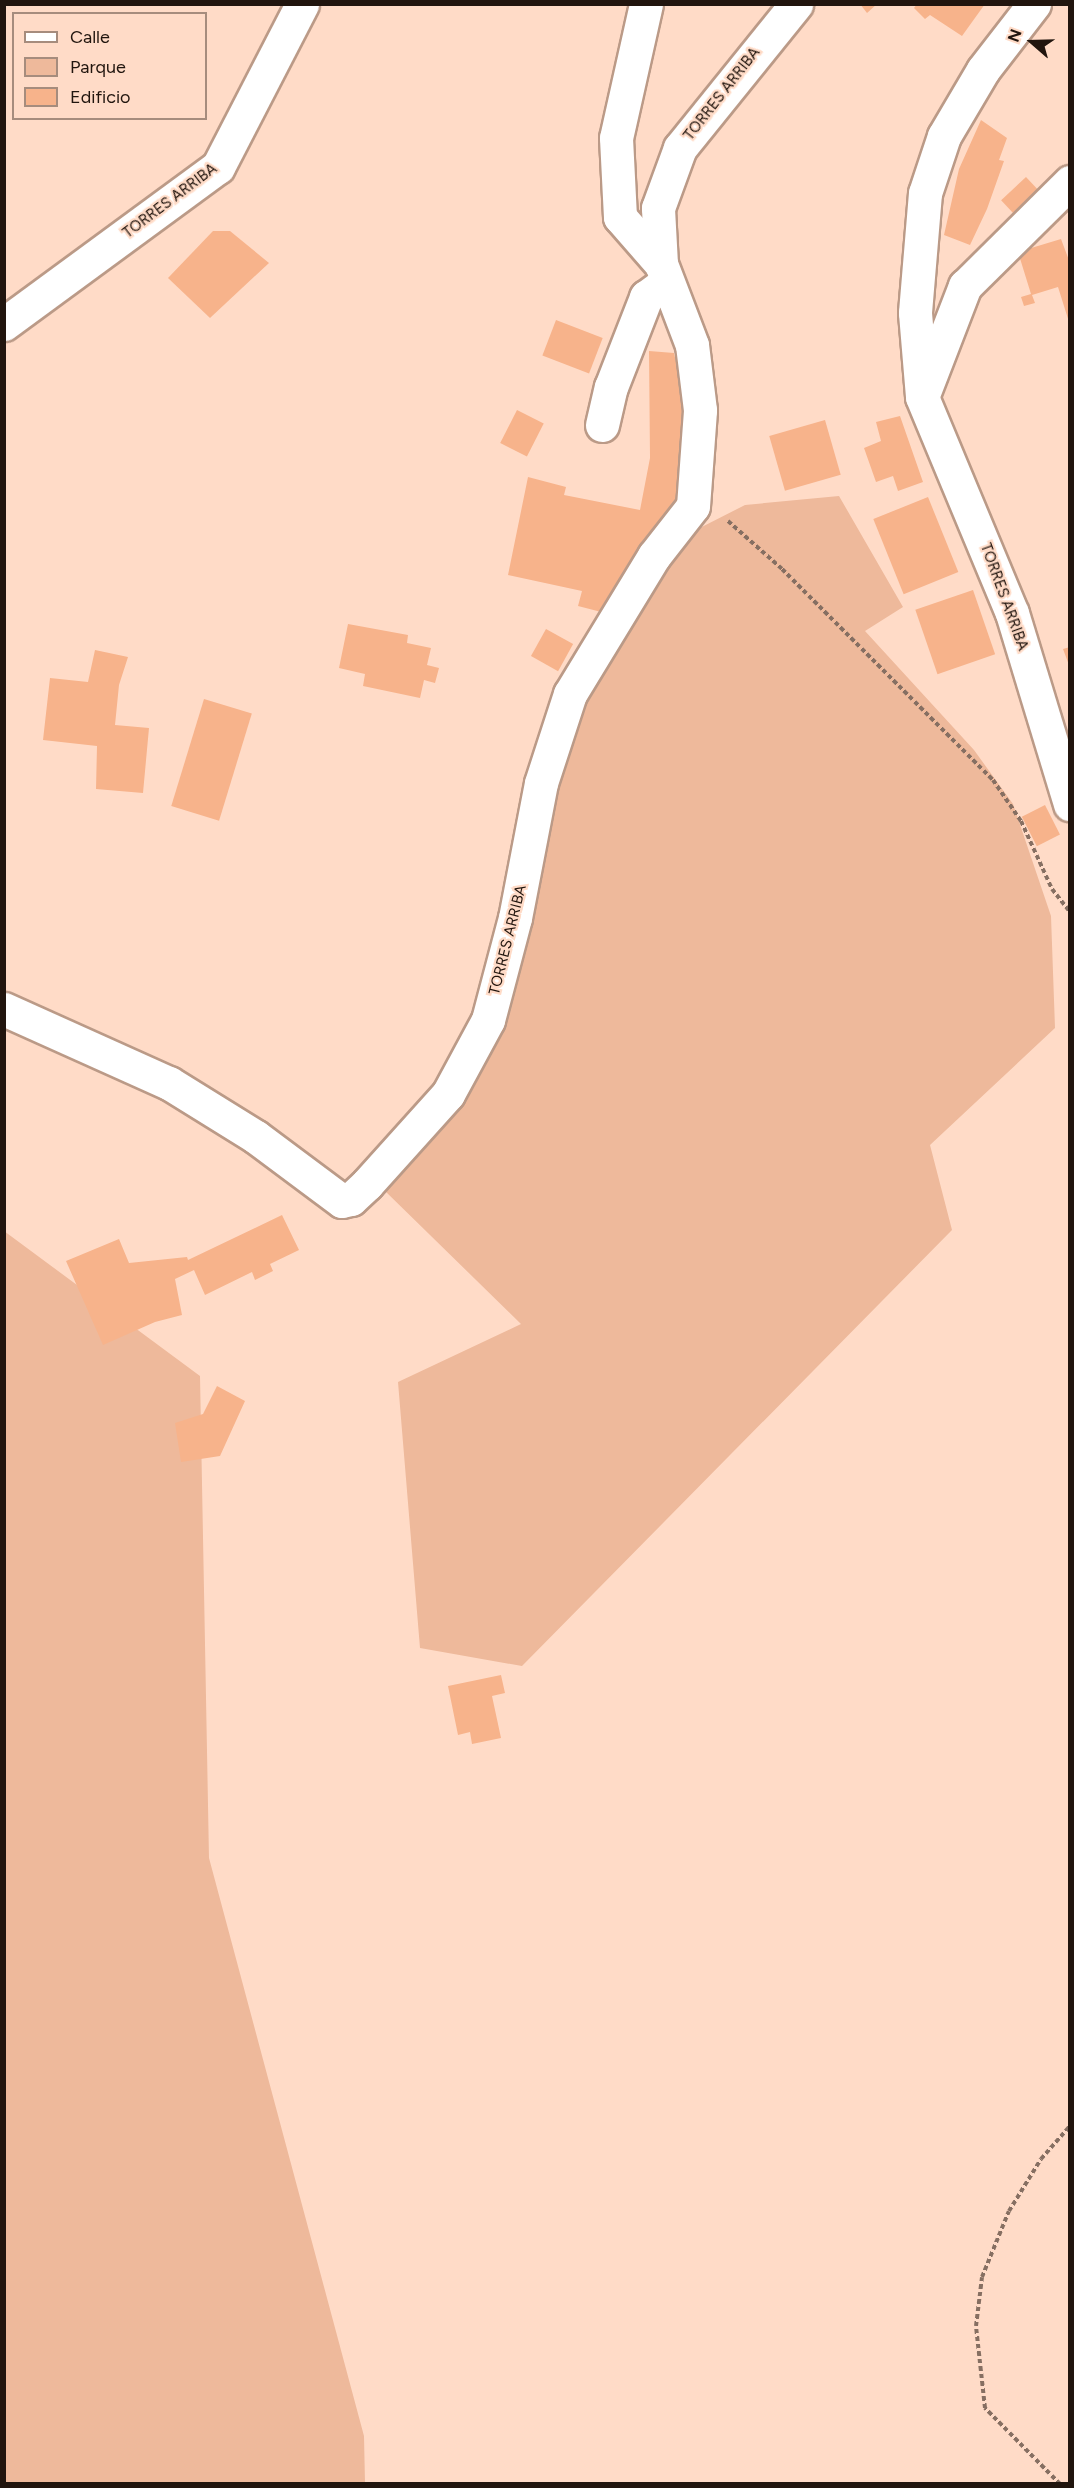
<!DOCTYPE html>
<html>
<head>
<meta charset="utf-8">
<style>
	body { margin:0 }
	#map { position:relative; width:1074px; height:2488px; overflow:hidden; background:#ffdbc7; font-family:Figtree,sans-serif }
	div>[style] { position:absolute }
	.green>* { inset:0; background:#eeb99b }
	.building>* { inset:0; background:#f7b38b; transform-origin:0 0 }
	.path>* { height:4px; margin-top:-2px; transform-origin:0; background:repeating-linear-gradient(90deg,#866f62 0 4.5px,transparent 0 7.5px) }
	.roads { filter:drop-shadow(2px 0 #bb9a87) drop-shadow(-2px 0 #bb9a87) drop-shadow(0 2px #bb9a87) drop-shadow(0 -2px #bb9a87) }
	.minor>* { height:33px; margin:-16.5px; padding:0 16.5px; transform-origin:16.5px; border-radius:16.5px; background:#fff }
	span { translate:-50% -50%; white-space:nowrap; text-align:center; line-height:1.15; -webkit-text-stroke:4.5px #ffdbc7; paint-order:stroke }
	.street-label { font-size:15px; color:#21150e }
	.frame { position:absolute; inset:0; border:6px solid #21150e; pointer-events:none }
	.legend { position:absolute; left:12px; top:12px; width:195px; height:108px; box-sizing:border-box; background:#ffdbc7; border:2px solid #a68c7d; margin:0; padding:8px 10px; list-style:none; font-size:18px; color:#21150e }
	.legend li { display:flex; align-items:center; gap:12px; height:30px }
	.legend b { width:30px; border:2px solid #a68c7d }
	.north { position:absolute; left:1002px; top:12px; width:60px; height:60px; -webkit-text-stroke:4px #ffdbc7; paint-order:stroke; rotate:290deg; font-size:16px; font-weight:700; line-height:24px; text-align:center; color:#21150e }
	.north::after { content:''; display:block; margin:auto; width:21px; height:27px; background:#21150e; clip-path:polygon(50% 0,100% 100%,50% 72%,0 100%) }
</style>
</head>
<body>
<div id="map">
	<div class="green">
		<div style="clip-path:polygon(839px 496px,903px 607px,865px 631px,974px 750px,1013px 804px,1051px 916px,1055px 1028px,930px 1145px,952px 1230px,522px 1666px,420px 1648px,398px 1382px,521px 1324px,384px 1190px,460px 1095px,558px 761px,583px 693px,686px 535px,745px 505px)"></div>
		<div style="clip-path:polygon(4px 1231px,200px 1376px,209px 1858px,364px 2436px,365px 2483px,5px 2483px)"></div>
	</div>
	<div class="building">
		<div style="clip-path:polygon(860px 4px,877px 4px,867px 13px)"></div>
		<div style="clip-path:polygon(917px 4px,962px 5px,985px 4px,962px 36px,930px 15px,925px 19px,914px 8px)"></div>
		<div style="clip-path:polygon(981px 120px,1007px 138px,999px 160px,1004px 161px,987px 209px,970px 245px,944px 235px,959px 169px)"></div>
		<div style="left:1026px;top:177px;width:22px;height:34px;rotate:47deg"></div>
		<div style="clip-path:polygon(213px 231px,230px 231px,269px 263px,210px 318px,168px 278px)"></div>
		<div style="clip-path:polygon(1061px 239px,1070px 263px,1069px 322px,1058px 287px,1032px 295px,1035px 303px,1024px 306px,1021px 297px,1031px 294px,1018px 252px)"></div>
		<div style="left:556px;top:320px;width:50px;height:38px;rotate:21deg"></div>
		<div style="clip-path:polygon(649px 351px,674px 353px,686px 406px,688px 483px,609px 614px,578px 606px,582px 591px,508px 575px,528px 477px,566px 487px,564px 495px,640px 510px,650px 458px)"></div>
		<div style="left:517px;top:410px;width:30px;height:37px;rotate:27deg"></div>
		<div style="clip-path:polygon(900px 416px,923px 482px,898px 491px,893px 476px,876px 482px,864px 448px,881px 441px,876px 422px)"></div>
		<div style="left:825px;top:420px;width:57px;height:58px;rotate:74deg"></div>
		<div style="left:928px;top:497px;width:81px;height:59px;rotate:68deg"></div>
		<div style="left:973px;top:590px;width:68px;height:61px;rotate:71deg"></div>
		<div style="clip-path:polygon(348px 624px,408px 635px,407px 643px,431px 648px,427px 665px,439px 668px,435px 683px,424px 680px,420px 698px,363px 686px,365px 674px,339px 668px)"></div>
		<div style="left:546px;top:629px;width:31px;height:31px;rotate:29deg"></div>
		<div style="clip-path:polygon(1070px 647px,1070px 665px,1069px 665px,1063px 649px)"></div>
		<div style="clip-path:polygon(95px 650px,128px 657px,119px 685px,115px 725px,149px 728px,143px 793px,96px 789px,97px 746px,43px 740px,50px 678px,88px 682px)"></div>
		<div style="left:204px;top:699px;width:50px;height:112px;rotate:17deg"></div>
		<div style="left:1045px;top:805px;width:33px;height:26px;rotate:63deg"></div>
		<div style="clip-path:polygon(282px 1215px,299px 1250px,270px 1264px,273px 1271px,255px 1280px,252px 1272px,205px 1295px,194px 1270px,175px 1279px,182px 1315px,155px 1322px,103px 1345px,66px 1261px,119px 1239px,129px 1263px,187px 1257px,188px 1260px)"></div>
		<div style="clip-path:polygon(217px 1386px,245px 1401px,220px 1456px,181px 1462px,175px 1423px,203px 1414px)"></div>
		<div style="clip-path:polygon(501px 1675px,505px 1693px,492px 1696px,501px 1738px,472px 1744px,470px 1732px,458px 1735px,448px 1686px)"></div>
	</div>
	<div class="path">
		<div style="left:728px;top:521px;width:72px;rotate:41.6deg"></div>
		<div style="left:782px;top:569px;width:298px;rotate:45deg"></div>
		<div style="left:993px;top:780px;width:50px;rotate:55.7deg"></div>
		<div style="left:1021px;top:821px;width:75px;rotate:65.5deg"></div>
		<div style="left:1052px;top:889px;width:29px;rotate:52deg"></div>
		<div style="left:1060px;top:2484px;width:107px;rotate:-134.6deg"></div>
		<div style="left:985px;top:2408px;width:82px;rotate:-96.3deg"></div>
		<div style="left:976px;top:2326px;width:49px;rotate:-83deg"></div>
		<div style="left:982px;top:2277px;width:71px;rotate:-67.8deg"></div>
		<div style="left:1009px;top:2211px;width:61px;rotate:-58.4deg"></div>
		<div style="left:1041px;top:2159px;width:44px;rotate:-48.7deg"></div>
	</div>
	<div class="roads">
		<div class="minor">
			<div style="left:646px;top:4px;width:137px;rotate:102.6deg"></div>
			<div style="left:616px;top:138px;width:79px;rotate:87.1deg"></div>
			<div style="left:620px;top:217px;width:62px;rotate:48.9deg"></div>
			<div style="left:1034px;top:4px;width:83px;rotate:127.7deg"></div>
			<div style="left:983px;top:70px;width:77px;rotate:120.6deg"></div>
			<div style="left:944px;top:136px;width:60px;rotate:108.4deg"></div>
			<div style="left:925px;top:193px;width:120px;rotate:94.8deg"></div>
			<div style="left:915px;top:313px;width:84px;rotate:85.2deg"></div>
			<div style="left:922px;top:397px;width:234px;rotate:67.4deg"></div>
			<div style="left:1012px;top:613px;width:200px;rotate:73.1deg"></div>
			<div style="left:4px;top:324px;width:265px;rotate:-36.3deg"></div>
			<div style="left:218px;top:167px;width:183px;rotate:-62.7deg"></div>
			<div style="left:924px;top:392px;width:114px;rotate:-68.9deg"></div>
			<div style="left:965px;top:286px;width:148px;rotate:-44.7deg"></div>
			<div style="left:602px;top:425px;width:39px;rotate:-77deg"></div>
			<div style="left:611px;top:387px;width:97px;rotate:-68.7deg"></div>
			<div style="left:646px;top:297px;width:26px;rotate:-36deg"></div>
			<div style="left:4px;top:1009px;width:181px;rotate:24.2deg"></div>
			<div style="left:169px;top:1083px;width:102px;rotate:31.8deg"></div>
			<div style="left:256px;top:1137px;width:107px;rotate:36.7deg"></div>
			<div style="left:342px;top:1201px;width:9px;rotate:-13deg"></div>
			<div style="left:351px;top:1199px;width:22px;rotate:-43deg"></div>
			<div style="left:367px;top:1184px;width:121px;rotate:-48deg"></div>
			<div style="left:448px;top:1094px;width:84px;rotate:-61.6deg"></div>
			<div style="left:488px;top:1020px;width:106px;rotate:-75.2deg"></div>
			<div style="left:515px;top:918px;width:137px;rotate:-79.1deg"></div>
			<div style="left:541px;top:783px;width:94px;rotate:-72deg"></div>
			<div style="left:570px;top:694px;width:162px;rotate:-58.7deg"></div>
			<div style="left:654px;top:556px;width:63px;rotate:-52deg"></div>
			<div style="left:693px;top:506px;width:96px;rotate:-85.8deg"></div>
			<div style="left:700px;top:410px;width:65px;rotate:-97deg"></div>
			<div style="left:692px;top:345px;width:87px;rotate:-110.9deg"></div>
			<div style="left:661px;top:264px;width:56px;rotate:-93.1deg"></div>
			<div style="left:658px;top:208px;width:64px;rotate:-69.9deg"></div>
			<div style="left:680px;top:148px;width:185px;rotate:-51.1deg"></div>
		</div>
	</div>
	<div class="street-label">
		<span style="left:722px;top:94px;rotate:-52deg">TORRES ARRIBA</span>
		<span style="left:170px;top:201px;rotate:-37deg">TORRES ARRIBA</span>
		<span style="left:1004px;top:597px;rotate:70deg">TORRES ARRIBA</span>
		<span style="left:508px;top:940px;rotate:-76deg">TORRES ARRIBA</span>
	</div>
	<div class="frame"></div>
	<ul class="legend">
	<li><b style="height:8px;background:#fff"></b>Calle</li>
	<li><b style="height:16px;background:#eeb99b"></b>Parque</li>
	<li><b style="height:16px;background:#f7b38b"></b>Edificio</li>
	</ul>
	<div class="north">N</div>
</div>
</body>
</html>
